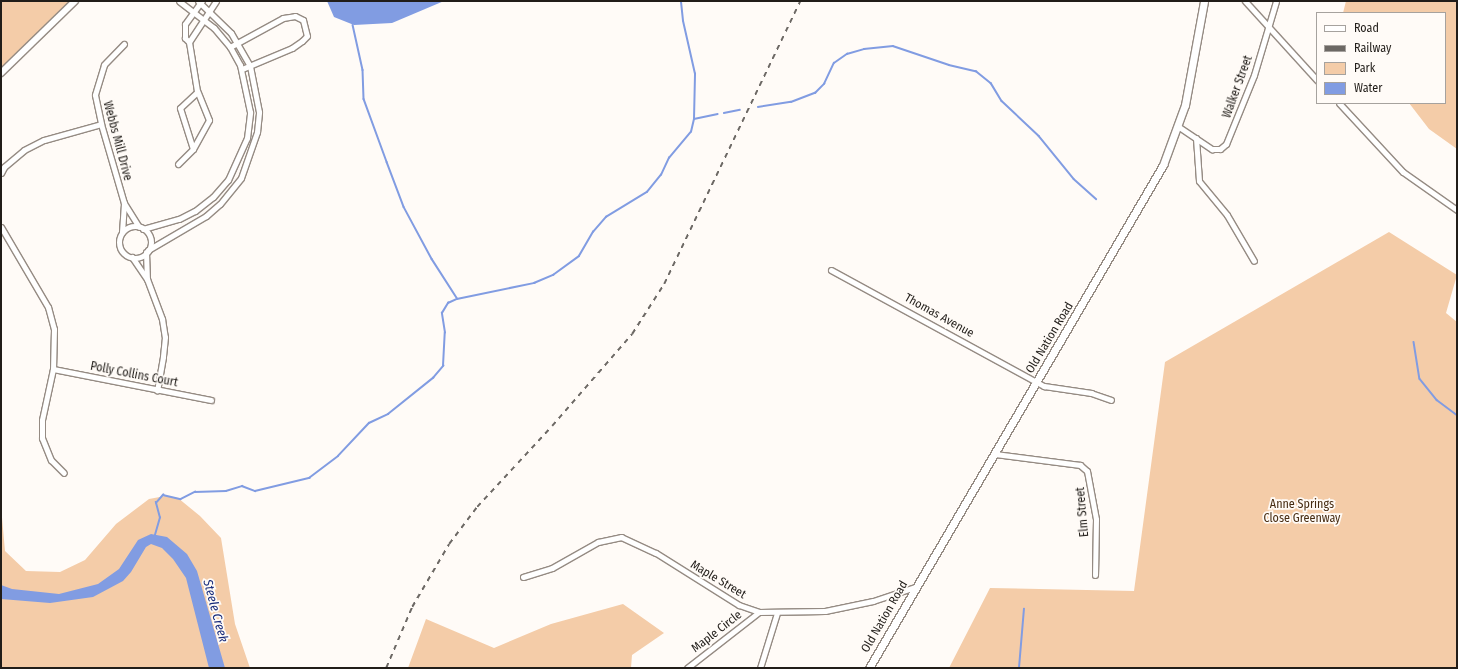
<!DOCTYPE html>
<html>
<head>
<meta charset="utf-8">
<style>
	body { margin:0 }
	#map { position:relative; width:1458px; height:669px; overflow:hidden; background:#fffbf7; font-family:"Fira Sans Condensed",sans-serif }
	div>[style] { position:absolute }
	.green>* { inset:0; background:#f4cca8 }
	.water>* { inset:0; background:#819ce2 }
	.stream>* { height:1.5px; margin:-0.75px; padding:0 0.75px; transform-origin:0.75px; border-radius:0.75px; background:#819ce2 }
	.roads { filter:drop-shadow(1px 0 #958b83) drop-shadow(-1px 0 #958b83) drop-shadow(0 1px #958b83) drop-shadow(0 -1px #958b83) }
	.minor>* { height:5px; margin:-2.5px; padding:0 2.5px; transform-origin:2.5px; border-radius:2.5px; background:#fff }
	.minor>.ring { margin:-2.5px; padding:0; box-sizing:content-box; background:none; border:5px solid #fff; border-radius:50% }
	.tertiary>* { height:6px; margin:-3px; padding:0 3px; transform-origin:3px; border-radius:3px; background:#fff }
	.secondary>* { height:7px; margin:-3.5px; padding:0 3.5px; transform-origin:3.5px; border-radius:3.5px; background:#fff }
	.rail>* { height:1.5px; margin-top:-0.75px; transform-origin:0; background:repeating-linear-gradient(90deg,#6c6864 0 5px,transparent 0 10px) }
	span { translate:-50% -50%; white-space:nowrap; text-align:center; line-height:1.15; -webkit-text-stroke:3.5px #fffbf7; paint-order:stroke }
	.street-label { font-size:12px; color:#211d19 }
	.park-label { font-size:12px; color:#472c12 }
	.water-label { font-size:13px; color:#172a7a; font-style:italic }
	.frame { position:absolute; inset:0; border:2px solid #211d19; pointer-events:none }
	.legend { position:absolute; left:1316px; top:12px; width:130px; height:92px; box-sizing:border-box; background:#fffbf7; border:1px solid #a6a29e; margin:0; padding:5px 7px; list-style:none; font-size:12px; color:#211d19 }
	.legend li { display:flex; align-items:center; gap:8px; height:20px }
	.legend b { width:20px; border:1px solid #a6a29e }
</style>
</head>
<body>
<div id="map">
	<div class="green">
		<div style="clip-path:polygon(1px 1px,75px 1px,1px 73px)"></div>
		<div style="clip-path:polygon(1346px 1px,1457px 1px,1457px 149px,1429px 129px,1409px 103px,1445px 103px,1445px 13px,1343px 13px)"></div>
		<div style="clip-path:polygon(1389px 232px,1457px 275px,1446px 313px,1457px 322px,1457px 668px,949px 668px,990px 588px,1134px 591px,1165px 362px)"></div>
		<div style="clip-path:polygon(165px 496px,178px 498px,200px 516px,221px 538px,235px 624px,250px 668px,1px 668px,1px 506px,5px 551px,26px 571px,60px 572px,85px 560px,116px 524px,149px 499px)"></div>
		<div style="clip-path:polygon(623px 604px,664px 633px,632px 655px,631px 668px,408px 668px,426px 619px,494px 648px,551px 624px)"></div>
	</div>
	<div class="water">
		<div style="clip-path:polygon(327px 1px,444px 1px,392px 23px,354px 25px,334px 17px)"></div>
		<div style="clip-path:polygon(151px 534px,167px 537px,187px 554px,197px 571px,225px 668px,209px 668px,186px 578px,173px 559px,162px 548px,151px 544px,146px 547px,131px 572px,123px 581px,93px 597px,50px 603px,1px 599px,1px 585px,12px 589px,59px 594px,98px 584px,119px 569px,138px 540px)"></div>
	</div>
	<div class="stream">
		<div style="left:353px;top:25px;width:46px;rotate:77.5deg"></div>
		<div style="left:363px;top:70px;width:29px;rotate:88deg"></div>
		<div style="left:364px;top:99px;width:67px;rotate:69.9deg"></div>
		<div style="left:387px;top:162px;width:48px;rotate:69.3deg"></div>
		<div style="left:404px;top:207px;width:59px;rotate:61.7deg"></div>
		<div style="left:432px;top:259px;width:46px;rotate:57.3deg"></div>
		<div style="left:758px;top:107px;width:33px;rotate:-9deg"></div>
		<div style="left:791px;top:102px;width:26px;rotate:-21deg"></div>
		<div style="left:815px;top:93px;width:13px;rotate:-45deg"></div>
		<div style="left:824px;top:84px;width:23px;rotate:-65deg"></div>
		<div style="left:834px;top:63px;width:16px;rotate:-35deg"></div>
		<div style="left:847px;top:54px;width:18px;rotate:-16deg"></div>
		<div style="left:864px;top:49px;width:29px;rotate:-6deg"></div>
		<div style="left:893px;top:46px;width:59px;rotate:18.7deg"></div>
		<div style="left:949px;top:65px;width:28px;rotate:13deg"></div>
		<div style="left:976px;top:71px;width:19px;rotate:39deg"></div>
		<div style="left:991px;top:83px;width:21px;rotate:59deg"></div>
		<div style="left:1002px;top:101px;width:51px;rotate:43.4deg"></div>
		<div style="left:1039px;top:136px;width:55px;rotate:50.9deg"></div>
		<div style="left:1074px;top:179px;width:30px;rotate:42deg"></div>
		<div style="left:724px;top:113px;width:16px;rotate:-11deg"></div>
		<div style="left:694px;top:119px;width:24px;rotate:-12deg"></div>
		<div style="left:1414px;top:342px;width:37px;rotate:81deg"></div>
		<div style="left:1420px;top:379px;width:27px;rotate:51deg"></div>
		<div style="left:1437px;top:400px;width:25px;rotate:37deg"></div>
		<div style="left:155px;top:535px;width:18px;rotate:-74deg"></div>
		<div style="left:160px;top:518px;width:16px;rotate:-105deg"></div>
		<div style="left:156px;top:503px;width:11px;rotate:-49deg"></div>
		<div style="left:163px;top:495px;width:18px;rotate:13deg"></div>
		<div style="left:181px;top:499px;width:16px;rotate:-27deg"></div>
		<div style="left:195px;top:492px;width:31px;rotate:-2deg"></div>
		<div style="left:226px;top:491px;width:17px;rotate:-17deg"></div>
		<div style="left:242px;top:486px;width:14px;rotate:21deg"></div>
		<div style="left:255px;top:491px;width:56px;rotate:-13.5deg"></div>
		<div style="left:309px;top:478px;width:36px;rotate:-37deg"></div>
		<div style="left:338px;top:456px;width:45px;rotate:-46.8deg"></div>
		<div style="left:369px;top:423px;width:21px;rotate:-25deg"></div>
		<div style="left:388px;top:414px;width:58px;rotate:-38.7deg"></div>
		<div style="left:433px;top:378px;width:16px;rotate:-50deg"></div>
		<div style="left:443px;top:366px;width:33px;rotate:-87deg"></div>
		<div style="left:445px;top:333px;width:20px;rotate:-99deg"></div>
		<div style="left:442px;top:313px;width:12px;rotate:-59deg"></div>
		<div style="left:448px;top:303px;width:10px;rotate:-24deg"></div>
		<div style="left:457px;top:299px;width:79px;rotate:-11.7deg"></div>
		<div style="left:534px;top:283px;width:21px;rotate:-23deg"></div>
		<div style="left:553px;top:275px;width:32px;rotate:-36deg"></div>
		<div style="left:579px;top:256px;width:28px;rotate:-60deg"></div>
		<div style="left:593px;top:232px;width:20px;rotate:-49deg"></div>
		<div style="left:606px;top:217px;width:48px;rotate:-31.4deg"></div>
		<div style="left:647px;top:192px;width:22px;rotate:-51deg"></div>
		<div style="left:661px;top:175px;width:19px;rotate:-65deg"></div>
		<div style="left:669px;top:158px;width:34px;rotate:-50deg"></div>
		<div style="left:691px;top:132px;width:13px;rotate:-77deg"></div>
		<div style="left:694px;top:119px;width:45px;rotate:-88.7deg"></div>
		<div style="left:695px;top:74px;width:54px;rotate:-102.8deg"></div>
		<div style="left:683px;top:21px;width:20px;rotate:-96deg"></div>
		<div style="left:1019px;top:668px;width:59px;rotate:-85.2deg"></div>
	</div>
	<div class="roads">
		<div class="minor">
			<div style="left:1245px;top:1px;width:107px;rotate:47.7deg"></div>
			<div style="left:189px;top:42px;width:6px;rotate:-135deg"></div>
			<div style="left:185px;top:38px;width:14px;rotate:-90deg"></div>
			<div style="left:185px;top:24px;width:29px;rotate:-54deg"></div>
			<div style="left:124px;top:44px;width:29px;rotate:134deg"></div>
			<div style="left:104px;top:65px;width:31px;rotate:107deg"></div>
			<div style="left:95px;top:95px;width:30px;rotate:78deg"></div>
			<div style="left:101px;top:124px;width:82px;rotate:73.8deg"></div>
			<div style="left:124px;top:203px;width:28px;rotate:58deg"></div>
			<div style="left:230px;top:47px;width:60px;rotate:-28.7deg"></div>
			<div style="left:283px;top:18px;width:12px;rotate:-9deg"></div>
			<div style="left:295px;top:16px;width:9px;rotate:27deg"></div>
			<div style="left:303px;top:20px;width:16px;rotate:76deg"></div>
			<div style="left:307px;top:36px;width:7px;rotate:135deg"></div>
			<div style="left:302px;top:41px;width:12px;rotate:145deg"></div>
			<div style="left:292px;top:48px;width:54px;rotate:157.2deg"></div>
			<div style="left:1339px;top:103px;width:94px;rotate:47.2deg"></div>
			<div style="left:1403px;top:172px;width:66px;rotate:35.1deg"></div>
			<div style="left:1179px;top:127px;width:40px;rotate:34deg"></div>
			<div style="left:1212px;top:149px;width:8px"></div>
			<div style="left:1220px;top:149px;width:8px;rotate:-40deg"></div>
			<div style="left:1226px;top:144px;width:74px;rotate:-67.9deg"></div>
			<div style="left:1254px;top:75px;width:77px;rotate:-73.4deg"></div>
			<div style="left:1196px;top:138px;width:43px;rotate:86deg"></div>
			<div style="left:1199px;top:181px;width:44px;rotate:50.5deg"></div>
			<div style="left:1227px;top:215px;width:53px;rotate:59.6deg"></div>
			<div style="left:193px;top:149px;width:43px;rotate:-107.6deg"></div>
			<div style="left:180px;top:108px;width:23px;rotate:-43deg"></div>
			<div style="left:178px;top:164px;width:21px;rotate:-45deg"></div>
			<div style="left:193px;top:149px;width:33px;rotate:-61deg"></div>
			<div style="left:209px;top:120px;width:31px;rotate:-112deg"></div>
			<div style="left:197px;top:91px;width:50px;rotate:-99.3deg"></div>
			<div style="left:189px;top:42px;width:49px;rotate:-56.6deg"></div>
			<div style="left:1px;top:173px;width:7px;rotate:-63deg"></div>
			<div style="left:4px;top:167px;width:26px;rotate:-40deg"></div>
			<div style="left:24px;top:150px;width:22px;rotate:-27deg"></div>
			<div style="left:44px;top:140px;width:59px;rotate:-15.7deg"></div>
			<div class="ring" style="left:119px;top:226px;width:27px;height:27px"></div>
			<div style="left:1px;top:227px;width:93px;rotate:59.6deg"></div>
			<div style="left:48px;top:307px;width:23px;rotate:75deg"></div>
			<div style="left:54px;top:329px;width:40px;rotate:91.4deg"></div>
			<div style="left:53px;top:369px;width:52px;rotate:102.2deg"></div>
			<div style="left:42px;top:420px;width:18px;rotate:90deg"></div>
			<div style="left:42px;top:438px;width:24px;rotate:68deg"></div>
			<div style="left:51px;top:460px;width:18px;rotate:45deg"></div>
			<div style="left:143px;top:229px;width:37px;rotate:-16deg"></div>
			<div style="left:179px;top:219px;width:18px;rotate:-27deg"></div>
			<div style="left:195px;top:211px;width:23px;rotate:-38deg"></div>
			<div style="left:213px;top:197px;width:23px;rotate:-49deg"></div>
			<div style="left:228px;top:180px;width:46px;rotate:-65.7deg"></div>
			<div style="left:247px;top:138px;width:26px;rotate:-83deg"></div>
			<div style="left:250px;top:112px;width:48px;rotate:-102deg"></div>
			<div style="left:240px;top:65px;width:21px;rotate:-119deg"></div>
			<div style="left:230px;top:47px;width:25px;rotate:-130deg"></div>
			<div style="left:214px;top:28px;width:44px;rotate:-142.4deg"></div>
			<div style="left:122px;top:232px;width:29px;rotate:-86deg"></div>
			<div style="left:148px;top:250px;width:67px;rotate:-30.4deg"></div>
			<div style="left:206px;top:216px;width:18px;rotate:-41deg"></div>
			<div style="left:220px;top:204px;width:33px;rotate:-51deg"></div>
			<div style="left:241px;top:178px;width:49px;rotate:-70.8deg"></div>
			<div style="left:257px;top:132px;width:20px;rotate:-84deg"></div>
			<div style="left:259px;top:112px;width:47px;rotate:-101.1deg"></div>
			<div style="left:250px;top:66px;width:38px;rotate:-120deg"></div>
			<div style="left:231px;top:33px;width:46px;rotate:-135.9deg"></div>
			<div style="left:146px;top:252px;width:27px;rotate:88deg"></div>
			<div style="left:132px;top:257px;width:27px;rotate:56deg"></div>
			<div style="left:147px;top:279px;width:43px;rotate:69.4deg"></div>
			<div style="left:162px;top:319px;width:18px;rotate:81deg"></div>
			<div style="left:165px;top:337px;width:20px;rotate:96deg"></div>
			<div style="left:163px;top:357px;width:34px;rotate:100deg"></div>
			<div style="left:831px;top:270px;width:243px;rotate:28.6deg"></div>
			<div style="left:1044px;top:386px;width:48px;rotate:8.5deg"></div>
			<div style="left:1091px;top:393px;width:21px;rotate:19deg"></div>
			<div style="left:53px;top:369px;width:161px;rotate:11.1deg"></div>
			<div style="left:995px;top:454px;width:86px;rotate:7.4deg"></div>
			<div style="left:1080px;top:465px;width:9px;rotate:41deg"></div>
			<div style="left:1087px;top:471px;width:49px;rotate:79.4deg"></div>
			<div style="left:1096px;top:519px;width:56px;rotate:91deg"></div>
			<div style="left:523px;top:577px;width:30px;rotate:-17deg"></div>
			<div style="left:552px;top:568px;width:53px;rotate:-29.5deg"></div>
			<div style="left:598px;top:542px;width:24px;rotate:-12deg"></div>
			<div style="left:621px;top:537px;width:38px;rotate:25deg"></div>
			<div style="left:656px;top:553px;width:98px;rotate:32.1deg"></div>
			<div style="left:739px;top:605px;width:21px;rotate:19deg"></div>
			<div style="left:759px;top:612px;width:66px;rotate:-0.9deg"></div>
			<div style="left:825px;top:611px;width:49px;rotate:-11.8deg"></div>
			<div style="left:873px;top:601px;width:44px;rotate:-18.4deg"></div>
			<div style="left:687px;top:668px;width:91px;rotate:-37.9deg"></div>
			<div style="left:760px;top:668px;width:58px;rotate:-72.8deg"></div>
		</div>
		<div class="tertiary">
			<div style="left:1px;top:73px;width:103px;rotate:-44.2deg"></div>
		</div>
		<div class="secondary">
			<div style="left:869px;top:668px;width:583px;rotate:-59.69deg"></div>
			<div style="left:1163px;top:165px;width:64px;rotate:-69.9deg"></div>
			<div style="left:1185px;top:105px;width:106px;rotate:-79.6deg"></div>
		</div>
	</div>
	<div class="rail">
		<div style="left:386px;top:668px;width:66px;rotate:-66.9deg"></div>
		<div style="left:412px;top:607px;width:73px;rotate:-59.6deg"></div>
		<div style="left:449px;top:544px;width:46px;rotate:-52.9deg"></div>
		<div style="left:477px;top:507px;width:110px;rotate:-47.2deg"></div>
		<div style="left:552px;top:426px;width:122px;rotate:-49deg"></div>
		<div style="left:632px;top:334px;width:59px;rotate:-57.4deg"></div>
		<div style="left:664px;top:284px;width:314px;rotate:-64.3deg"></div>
	</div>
	<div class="street-label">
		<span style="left:1238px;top:87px;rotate:-70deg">Walker Street</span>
		<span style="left:117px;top:141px;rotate:75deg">Webbs Mill Drive</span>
		<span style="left:939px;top:316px;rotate:29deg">Thomas Avenue</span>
		<span style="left:1050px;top:338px;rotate:-59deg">Old Nation Road</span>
		<span style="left:134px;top:375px;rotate:11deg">Polly Collins Court</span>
		<span style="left:1083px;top:512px;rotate:-95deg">Elm Street</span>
		<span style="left:718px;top:580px;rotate:31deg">Maple Street</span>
		<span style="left:885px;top:617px;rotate:-60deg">Old Nation Road</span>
		<span style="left:717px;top:632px;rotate:-38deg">Maple Circle</span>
	</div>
	<div class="park-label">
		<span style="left:1302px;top:512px">Anne Springs<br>Close Greenway</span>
	</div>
	<div class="water-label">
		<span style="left:215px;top:611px;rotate:75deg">Steele Creek</span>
	</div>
	<div class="frame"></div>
	<ul class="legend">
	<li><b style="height:5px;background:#fff"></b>Road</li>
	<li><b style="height:5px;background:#6c6864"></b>Railway</li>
	<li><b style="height:11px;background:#f4cca8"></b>Park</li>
	<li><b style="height:11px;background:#819ce2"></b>Water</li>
	</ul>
</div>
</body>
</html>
